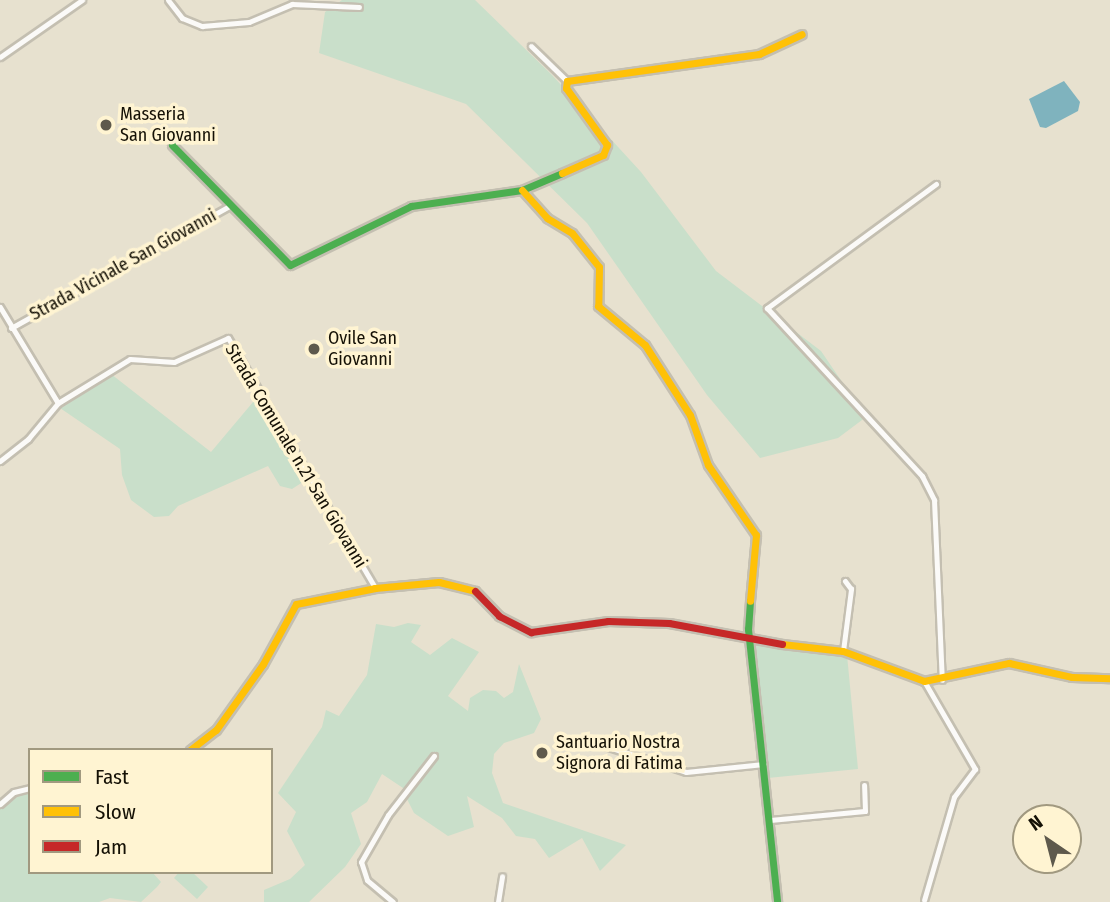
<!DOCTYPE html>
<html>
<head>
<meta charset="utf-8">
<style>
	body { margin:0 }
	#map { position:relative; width:1110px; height:902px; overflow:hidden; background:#e7e1cf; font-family:"Fira Sans Condensed",sans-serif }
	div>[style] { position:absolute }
	.green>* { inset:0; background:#c9dfca }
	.water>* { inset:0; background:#7fb3be }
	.roads { filter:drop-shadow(2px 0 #c4bfb1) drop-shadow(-2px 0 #c4bfb1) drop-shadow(0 2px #c4bfb1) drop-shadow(0 -2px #c4bfb1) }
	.street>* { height:5px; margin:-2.5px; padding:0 2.5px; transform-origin:2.5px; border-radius:2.5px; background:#fbfaf8 }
	.fast>* { height:7px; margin:-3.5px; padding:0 3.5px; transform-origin:3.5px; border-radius:3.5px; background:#4caf50 }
	.slow>* { height:7px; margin:-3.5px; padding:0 3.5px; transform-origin:3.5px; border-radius:3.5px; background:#ffc107 }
	.jam>* { height:7px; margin:-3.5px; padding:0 3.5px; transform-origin:3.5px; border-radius:3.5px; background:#c62828 }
	.dots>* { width:19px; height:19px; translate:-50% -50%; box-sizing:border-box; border:4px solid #fff4d2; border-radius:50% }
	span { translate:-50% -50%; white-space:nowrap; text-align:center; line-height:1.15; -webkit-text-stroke:7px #fff4d2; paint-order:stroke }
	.poi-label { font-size:18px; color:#141005 }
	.left { translate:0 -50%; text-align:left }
	.street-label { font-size:18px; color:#141005 }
	.legend { position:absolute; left:28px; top:748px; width:245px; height:126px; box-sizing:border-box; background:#fff4d2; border:2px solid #a19980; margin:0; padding:9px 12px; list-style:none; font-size:21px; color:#141005 }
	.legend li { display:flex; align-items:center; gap:14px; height:35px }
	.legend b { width:35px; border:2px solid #a19980 }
	.north { position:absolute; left:1012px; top:804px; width:70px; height:70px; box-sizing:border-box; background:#fff4d2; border:2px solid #a19980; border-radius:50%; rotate:325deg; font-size:19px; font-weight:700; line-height:28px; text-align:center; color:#141005 }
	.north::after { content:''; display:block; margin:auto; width:24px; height:32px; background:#5e594c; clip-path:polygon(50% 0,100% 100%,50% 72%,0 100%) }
</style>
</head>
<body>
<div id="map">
	<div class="green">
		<div style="clip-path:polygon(342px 0,475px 0,552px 75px,641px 172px,716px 271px,821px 351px,866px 417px,838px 438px,760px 458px,707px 395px,587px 223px,466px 104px,319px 53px,325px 12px)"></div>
		<div style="clip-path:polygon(111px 374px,211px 452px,258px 396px,309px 478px,292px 489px,280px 486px,268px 466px,178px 506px,169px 516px,154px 517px,131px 500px,122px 475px,120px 449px,60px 408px)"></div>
		<div style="clip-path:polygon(408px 623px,421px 625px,411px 642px,430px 655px,452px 638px,479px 652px,448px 696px,468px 711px,470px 698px,483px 690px,496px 691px,504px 698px,513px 692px,519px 664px,541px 719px,534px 733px,504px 743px,494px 754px,492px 773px,503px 803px,626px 845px,600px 871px,582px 838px,549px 858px,535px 839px,516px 836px,502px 818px,467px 796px,474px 827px,448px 836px,414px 813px,406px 797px,409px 792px,382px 774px,367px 802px,351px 813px,361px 844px,345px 867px,309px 902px,264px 902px,264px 890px,290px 879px,305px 865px,287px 831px,296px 812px,278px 793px,322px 727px,326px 710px,339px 716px,367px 675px,376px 624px,394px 627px)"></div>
		<div style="clip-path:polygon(752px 641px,847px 655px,858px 769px,768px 778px)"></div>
		<div style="clip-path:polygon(30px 790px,30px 872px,152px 872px,161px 882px,157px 887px,141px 902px,110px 898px,99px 902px,0 902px,0 806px)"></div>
		<div style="clip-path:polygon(179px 872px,192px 872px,208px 887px,197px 899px,174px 878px)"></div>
	</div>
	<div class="water">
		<div style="clip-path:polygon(1064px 81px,1080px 102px,1078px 111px,1046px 128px,1040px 127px,1029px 99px)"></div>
	</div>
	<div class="roads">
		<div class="street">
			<div style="left:168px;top:0;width:23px;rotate:52deg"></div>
			<div style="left:182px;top:18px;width:22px;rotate:22deg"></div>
			<div style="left:202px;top:26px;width:47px;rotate:-4.9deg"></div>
			<div style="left:249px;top:22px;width:47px;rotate:-22.7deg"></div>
			<div style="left:292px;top:4px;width:67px;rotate:2.6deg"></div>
			<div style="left:531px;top:46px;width:50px;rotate:44.2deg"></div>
			<div style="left:0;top:57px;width:100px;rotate:-34.8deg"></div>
			<div style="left:936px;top:184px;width:210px;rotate:143.7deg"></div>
			<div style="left:767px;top:308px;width:229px;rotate:47.3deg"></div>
			<div style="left:922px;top:476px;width:27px;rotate:63deg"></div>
			<div style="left:934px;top:500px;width:180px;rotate:87.5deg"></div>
			<div style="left:0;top:307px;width:112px;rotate:58.9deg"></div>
			<div style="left:11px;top:328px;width:252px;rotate:-29.2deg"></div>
			<div style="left:0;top:461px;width:36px;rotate:-38deg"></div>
			<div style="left:28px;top:439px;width:47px;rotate:-50.2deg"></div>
			<div style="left:58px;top:403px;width:84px;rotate:-31.4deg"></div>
			<div style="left:130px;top:359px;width:44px;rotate:3.9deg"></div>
			<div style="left:174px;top:362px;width:59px;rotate:-24deg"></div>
			<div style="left:228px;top:338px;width:290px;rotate:59.5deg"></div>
			<div style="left:843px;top:651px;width:63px;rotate:-82.6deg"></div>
			<div style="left:851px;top:589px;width:10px;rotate:-127deg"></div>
			<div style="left:924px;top:681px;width:102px;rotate:59.9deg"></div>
			<div style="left:975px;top:769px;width:35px;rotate:127deg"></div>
			<div style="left:954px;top:797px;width:107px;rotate:106.2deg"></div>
			<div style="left:584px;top:739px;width:107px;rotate:17.9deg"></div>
			<div style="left:686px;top:772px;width:78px;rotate:-5.9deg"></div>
			<div style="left:0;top:804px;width:18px;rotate:-41deg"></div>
			<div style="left:14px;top:792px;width:16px;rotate:-14deg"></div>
			<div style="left:770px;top:820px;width:95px;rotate:-5.4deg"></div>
			<div style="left:865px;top:811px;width:26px;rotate:-92deg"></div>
			<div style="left:393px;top:902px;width:34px;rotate:-140deg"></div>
			<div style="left:367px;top:880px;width:19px;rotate:-108deg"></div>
			<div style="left:361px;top:862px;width:54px;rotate:-60.1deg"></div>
			<div style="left:388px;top:815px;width:75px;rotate:-52.1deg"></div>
			<div style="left:498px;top:902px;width:26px;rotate:-81deg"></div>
		</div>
		<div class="fast">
			<div style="left:172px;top:145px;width:168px;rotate:45.5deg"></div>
			<div style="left:290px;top:265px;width:135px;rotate:-26deg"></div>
			<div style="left:411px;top:206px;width:112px;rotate:-8.2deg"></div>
			<div style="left:522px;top:190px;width:43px;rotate:-23deg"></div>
			<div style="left:750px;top:601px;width:28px;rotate:94deg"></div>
			<div style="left:748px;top:629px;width:275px;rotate:83.9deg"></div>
		</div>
		<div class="slow">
			<div style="left:562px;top:173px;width:45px;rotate:-23.7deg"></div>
			<div style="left:603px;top:155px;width:11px;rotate:-68deg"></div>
			<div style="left:607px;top:145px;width:70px;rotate:-125.7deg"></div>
			<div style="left:566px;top:88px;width:7px;rotate:-82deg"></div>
			<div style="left:567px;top:81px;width:194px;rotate:-8deg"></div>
			<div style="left:759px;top:54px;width:47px;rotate:-24.9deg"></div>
			<div style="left:522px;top:190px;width:38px;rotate:48deg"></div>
			<div style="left:547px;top:218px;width:29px;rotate:31deg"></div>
			<div style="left:572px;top:233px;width:43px;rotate:51.5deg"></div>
			<div style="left:599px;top:267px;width:39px;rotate:91deg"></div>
			<div style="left:598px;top:306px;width:61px;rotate:39.7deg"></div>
			<div style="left:645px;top:345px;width:83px;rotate:57.3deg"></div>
			<div style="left:690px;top:415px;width:53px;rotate:70.2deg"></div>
			<div style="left:708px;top:465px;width:85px;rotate:55.6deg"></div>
			<div style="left:756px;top:535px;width:66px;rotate:95.2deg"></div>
			<div style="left:782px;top:644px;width:61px;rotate:6.5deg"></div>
			<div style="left:843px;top:651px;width:86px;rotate:20.3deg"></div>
			<div style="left:924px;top:681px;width:87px;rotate:-12deg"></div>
			<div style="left:1009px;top:663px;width:65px;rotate:12.5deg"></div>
			<div style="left:1072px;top:677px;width:38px;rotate:2deg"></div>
			<div style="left:190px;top:750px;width:33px;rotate:-38deg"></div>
			<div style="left:216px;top:730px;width:81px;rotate:-54.5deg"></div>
			<div style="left:263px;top:664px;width:68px;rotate:-61.2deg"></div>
			<div style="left:296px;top:604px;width:81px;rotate:-11.4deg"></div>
			<div style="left:375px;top:588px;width:64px;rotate:-5.4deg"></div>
			<div style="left:439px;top:582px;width:37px;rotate:14deg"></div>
		</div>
		<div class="jam">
			<div style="left:475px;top:591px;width:35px;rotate:46deg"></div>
			<div style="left:499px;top:616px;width:36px;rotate:27deg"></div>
			<div style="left:531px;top:632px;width:78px;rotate:-8.1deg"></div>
			<div style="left:608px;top:621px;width:61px;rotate:1.9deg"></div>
			<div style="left:669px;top:623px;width:115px;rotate:10.5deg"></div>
		</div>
	</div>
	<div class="dots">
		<div style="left:106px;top:125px;background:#5e594c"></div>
		<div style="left:314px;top:349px;background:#5e594c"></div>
		<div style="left:542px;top:753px;background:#5e594c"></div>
	</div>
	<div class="poi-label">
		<span class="left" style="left:120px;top:125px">Masseria<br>San Giovanni</span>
		<span class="left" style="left:328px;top:349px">Ovile San<br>Giovanni</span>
		<span class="left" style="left:556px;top:753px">Santuario Nostra<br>Signora di Fatima</span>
	</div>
	<div class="street-label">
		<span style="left:123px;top:265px;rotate:-29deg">Strada Vicinale San Giovanni</span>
		<span style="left:296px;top:456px;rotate:59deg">Strada Comunale n.21 San Giovanni</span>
	</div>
	<ul class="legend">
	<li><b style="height:9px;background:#4caf50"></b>Fast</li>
	<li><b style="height:9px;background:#ffc107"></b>Slow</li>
	<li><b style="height:9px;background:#c62828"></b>Jam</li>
	</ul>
	<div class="north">N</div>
</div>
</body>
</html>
